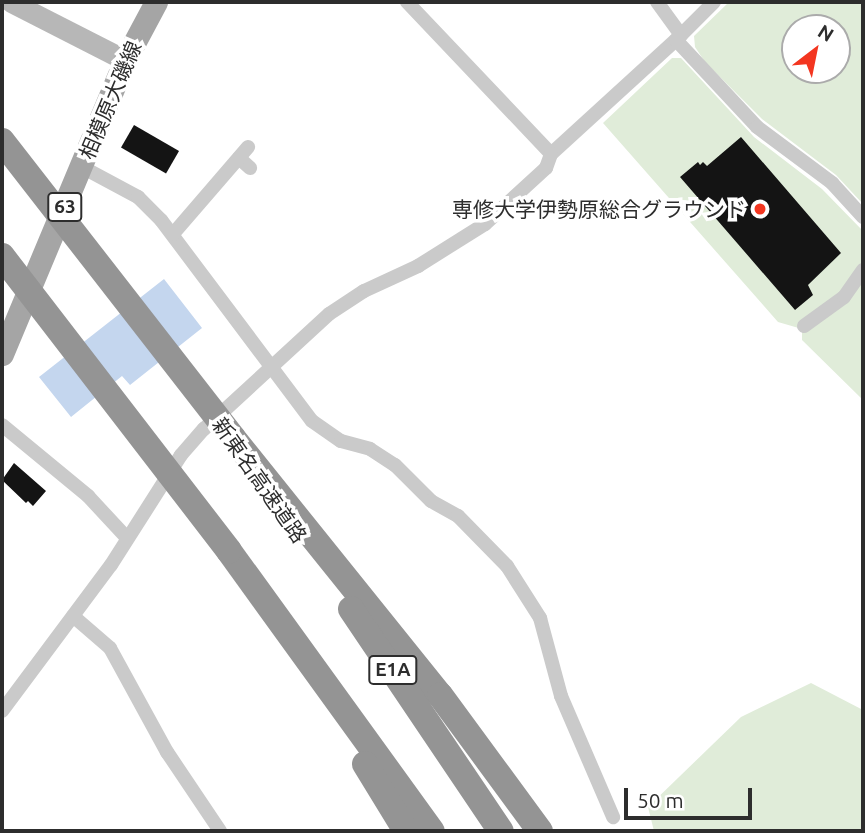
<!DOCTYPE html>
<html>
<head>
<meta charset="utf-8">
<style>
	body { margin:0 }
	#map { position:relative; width:865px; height:833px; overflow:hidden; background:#fff; font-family:Ubuntu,"Noto Sans JP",sans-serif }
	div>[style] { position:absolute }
	.green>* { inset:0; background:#e0ecd9 }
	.water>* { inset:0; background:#c4d6ee }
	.building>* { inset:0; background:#141414; transform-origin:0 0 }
	.street>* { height:14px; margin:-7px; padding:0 7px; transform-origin:7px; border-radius:7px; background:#cacaca }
	.secondary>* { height:21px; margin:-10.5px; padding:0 10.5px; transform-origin:10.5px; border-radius:10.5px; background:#b7b7b7 }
	.primary>* { height:23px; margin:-11.5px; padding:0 11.5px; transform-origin:11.5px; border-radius:11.5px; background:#a5a5a5 }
	.highway>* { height:26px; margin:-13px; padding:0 13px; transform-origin:13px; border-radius:13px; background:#949494 }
	.highway-bridge>* { height:26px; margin:-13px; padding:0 13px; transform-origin:13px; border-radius:13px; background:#949494 }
	.dots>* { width:19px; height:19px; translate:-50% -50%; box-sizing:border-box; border:4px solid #fff; border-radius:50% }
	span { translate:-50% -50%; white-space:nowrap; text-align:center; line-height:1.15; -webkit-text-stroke:7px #fff; paint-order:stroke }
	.shield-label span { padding:2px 5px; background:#fff; border:2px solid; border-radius:5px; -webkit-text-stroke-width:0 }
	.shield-label { font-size:19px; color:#2d2d2d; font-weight:700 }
	.street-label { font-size:21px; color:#2d2d2d }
	.poi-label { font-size:21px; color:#2d2d2d }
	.right { translate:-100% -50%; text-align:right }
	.frame { position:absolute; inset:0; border:4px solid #2d2d2d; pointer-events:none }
	.north { position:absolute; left:781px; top:14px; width:70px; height:70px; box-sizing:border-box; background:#fff; border:2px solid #ababab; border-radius:50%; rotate:32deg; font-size:19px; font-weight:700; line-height:28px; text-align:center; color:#2d2d2d }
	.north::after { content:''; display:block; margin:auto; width:24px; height:32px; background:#f33620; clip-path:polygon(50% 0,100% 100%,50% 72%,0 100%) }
	.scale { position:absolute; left:624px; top:788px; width:128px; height:32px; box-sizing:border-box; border:4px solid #2d2d2d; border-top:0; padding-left:9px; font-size:21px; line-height:24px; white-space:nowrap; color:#2d2d2d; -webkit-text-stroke:5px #fff; paint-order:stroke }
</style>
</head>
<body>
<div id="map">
	<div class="green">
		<div style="clip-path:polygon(evenodd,729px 2px,863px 2px,863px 204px,836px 175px,762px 119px,705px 62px,695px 47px,694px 36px,729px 2px,795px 28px,837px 28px,837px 70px,795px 70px,795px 28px)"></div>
		<div style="clip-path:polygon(672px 58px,681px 58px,754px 137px,822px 189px,863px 231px,863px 400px,802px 340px,802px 329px,778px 322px,603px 123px)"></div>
		<div style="clip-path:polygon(811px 683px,863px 710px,863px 831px,654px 831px,648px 807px,741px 717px)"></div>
	</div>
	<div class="water">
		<div style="clip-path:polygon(164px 279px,202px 328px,130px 385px,122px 376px,71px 417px,39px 377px)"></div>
	</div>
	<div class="building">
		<div style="left:134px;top:125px;width:52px;height:26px;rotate:30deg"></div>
		<div style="clip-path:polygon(741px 137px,841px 253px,808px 285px,813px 295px,795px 310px,680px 177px,698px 162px,700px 165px,703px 162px,707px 166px)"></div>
		<div style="clip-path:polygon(14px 463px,46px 491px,33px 506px,28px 501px,26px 503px,2px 480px)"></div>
	</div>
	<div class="street">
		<div style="left:407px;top:2px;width:209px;rotate:46.5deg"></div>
		<div style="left:551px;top:154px;width:169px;rotate:-42.4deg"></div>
		<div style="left:676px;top:40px;width:119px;rotate:47deg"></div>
		<div style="left:757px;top:127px;width:94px;rotate:36.7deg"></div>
		<div style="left:832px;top:183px;width:46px;rotate:47.6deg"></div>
		<div style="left:657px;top:2px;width:41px;rotate:54deg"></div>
		<div style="left:676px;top:40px;width:54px;rotate:-45deg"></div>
		<div style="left:239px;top:158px;width:15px;rotate:42deg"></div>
		<div style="left:82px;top:167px;width:64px;rotate:28.2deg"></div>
		<div style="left:138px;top:197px;width:33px;rotate:45deg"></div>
		<div style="left:161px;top:220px;width:251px;rotate:53.1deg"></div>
		<div style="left:312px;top:421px;width:35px;rotate:35deg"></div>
		<div style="left:341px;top:441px;width:30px;rotate:15deg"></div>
		<div style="left:370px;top:449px;width:30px;rotate:33deg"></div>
		<div style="left:395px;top:465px;width:51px;rotate:45deg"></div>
		<div style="left:431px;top:501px;width:31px;rotate:29deg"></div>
		<div style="left:458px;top:516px;width:70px;rotate:45.6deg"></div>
		<div style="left:507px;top:566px;width:62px;rotate:57.6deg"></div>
		<div style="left:540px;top:618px;width:81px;rotate:74.9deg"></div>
		<div style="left:561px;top:696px;width:132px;rotate:66.7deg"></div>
		<div style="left:173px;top:234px;width:115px;rotate:-49.2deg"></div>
		<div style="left:804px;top:326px;width:49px;rotate:-35.9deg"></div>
		<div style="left:844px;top:297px;width:33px;rotate:-55deg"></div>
		<div style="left:2px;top:425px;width:112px;rotate:39.5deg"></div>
		<div style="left:88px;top:496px;width:56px;rotate:47.2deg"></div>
		<div style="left:73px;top:616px;width:49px;rotate:40.9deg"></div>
		<div style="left:110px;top:648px;width:119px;rotate:61.3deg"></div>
		<div style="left:167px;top:752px;width:95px;rotate:56.1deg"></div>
		<div style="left:2px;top:711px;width:182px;rotate:-53.3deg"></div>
		<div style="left:111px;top:565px;width:130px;rotate:-57.5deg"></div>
		<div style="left:181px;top:455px;width:35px;rotate:-49deg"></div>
		<div style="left:204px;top:429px;width:170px;rotate:-42.6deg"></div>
		<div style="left:329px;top:314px;width:42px;rotate:-33.3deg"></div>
		<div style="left:364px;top:291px;width:60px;rotate:-24.8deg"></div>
		<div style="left:418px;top:266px;width:79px;rotate:-32.1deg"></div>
		<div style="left:485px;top:224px;width:83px;rotate:-42.6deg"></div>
		<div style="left:546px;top:168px;width:15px;rotate:-70deg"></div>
	</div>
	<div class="secondary">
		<div style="left:11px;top:2px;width:128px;rotate:27deg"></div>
	</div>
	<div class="primary">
		<div style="left:2px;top:354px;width:319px;rotate:-67.3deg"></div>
		<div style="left:125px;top:60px;width:66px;rotate:-61.9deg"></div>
	</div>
	<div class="highway">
		<div style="left:233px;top:438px;width:330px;rotate:51.2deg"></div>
		<div style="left:440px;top:695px;width:169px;rotate:53.7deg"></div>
		<div style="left:229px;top:551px;width:346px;rotate:54.1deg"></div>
		<div style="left:351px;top:609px;width:268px;rotate:56deg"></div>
		<div style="left:365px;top:764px;width:79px;rotate:58.5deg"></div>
	</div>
	<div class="highway-bridge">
		<div style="left:2px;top:141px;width:376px;rotate:52.1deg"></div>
		<div style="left:2px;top:256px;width:372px;rotate:52.4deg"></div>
	</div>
	<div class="dots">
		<div style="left:760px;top:209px;background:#f33620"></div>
	</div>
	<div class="shield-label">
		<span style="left:65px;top:207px">63</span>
		<span style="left:393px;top:670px">E1A</span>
	</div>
	<div class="street-label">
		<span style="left:110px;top:100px;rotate:-67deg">相模原大磯線</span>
		<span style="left:260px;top:480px;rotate:55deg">新東名高速道路</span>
	</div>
	<div class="poi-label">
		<span class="right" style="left:746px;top:209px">専修大学伊勢原総合グラウンド</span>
	</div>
	<div class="frame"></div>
	<div class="north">N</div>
	<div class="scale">50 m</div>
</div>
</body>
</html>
